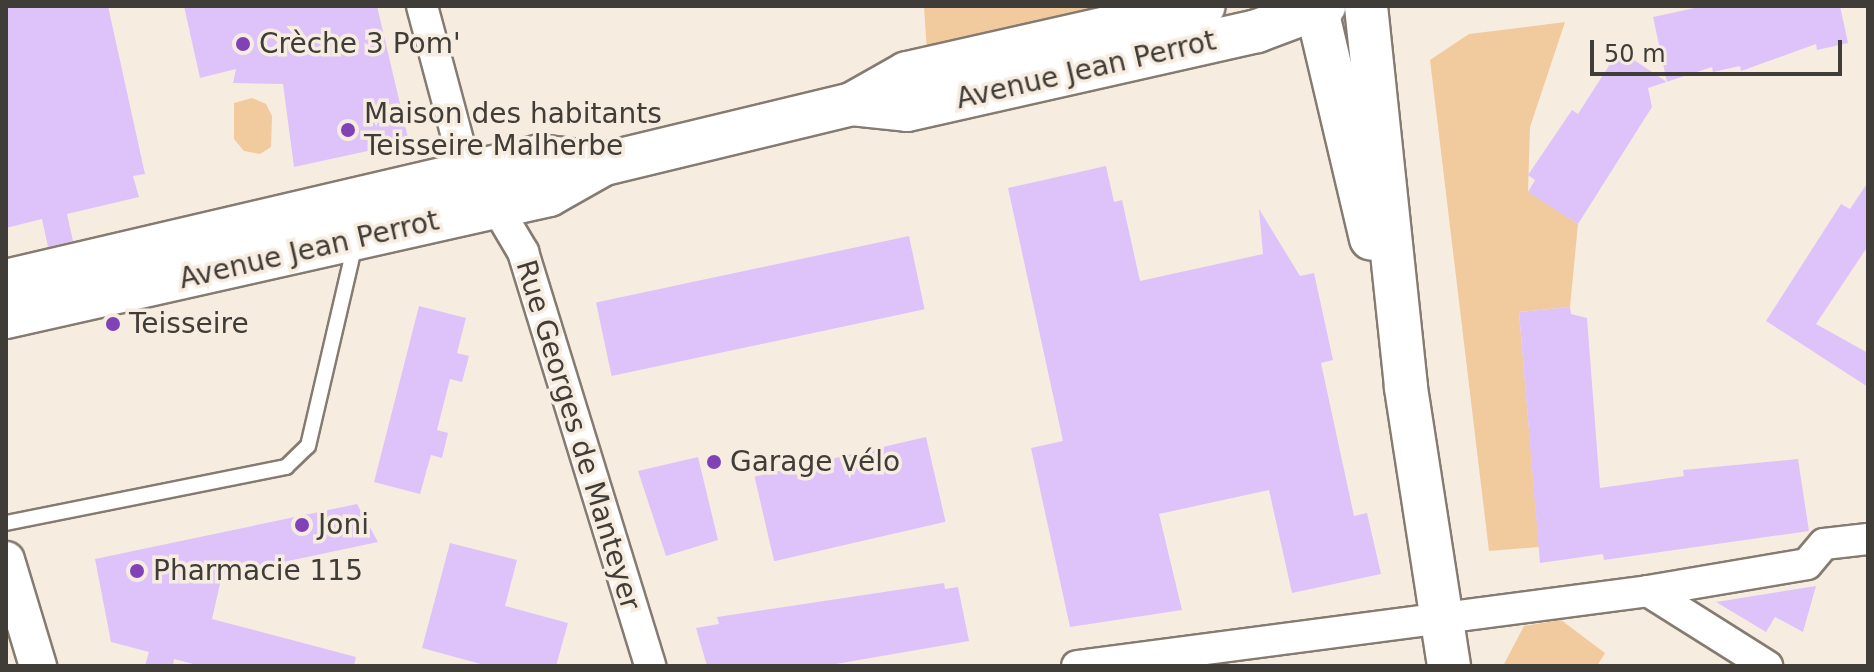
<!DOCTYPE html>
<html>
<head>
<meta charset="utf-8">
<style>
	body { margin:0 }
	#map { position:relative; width:1874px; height:672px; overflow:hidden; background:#f7ece0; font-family:"DejaVu Sans",sans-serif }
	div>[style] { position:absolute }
	.green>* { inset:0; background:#f1ca9e }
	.building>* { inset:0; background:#dec3fb; transform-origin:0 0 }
	.roads { filter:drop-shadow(2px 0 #857b71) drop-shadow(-2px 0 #857b71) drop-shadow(0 2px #857b71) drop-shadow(0 -2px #857b71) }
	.service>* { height:14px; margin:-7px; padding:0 7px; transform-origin:7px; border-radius:7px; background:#fff }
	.minor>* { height:30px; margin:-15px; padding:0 15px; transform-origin:15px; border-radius:15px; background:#fff }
	.tertiary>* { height:36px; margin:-18px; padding:0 18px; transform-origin:18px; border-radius:18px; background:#fff }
	.secondary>* { height:42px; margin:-21px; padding:0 21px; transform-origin:21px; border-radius:21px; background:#fff }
	.dots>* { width:22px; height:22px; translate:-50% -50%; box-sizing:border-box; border:4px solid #f7ece0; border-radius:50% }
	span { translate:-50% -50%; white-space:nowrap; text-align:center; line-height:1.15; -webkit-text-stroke:7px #f7ece0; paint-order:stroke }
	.poi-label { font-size:28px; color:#403c38 }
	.left { translate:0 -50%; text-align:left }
	.street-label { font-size:28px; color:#403c38 }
	.frame { position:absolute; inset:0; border:8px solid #403c38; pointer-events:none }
	.scale { position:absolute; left:1590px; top:40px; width:252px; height:36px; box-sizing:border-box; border:4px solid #403c38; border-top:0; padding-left:10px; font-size:24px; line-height:28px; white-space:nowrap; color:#403c38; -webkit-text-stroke:6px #f7ece0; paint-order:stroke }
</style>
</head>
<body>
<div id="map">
	<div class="green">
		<div style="clip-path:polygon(924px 6px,1142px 6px,927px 53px)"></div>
		<div style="clip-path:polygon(1565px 22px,1530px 127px,1528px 191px,1578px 224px,1570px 307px,1519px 312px,1539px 547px,1489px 551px,1430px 60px,1469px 34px)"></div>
		<div style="clip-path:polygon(252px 98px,266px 104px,272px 116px,271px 147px,260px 154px,244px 151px,234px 139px,234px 103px)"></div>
		<div style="clip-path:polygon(1561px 620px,1605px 653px,1597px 666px,1503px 666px,1524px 626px)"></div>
	</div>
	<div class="building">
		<div style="clip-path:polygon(6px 6px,108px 6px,145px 174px,133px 176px,139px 197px,67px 214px,73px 241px,48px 247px,42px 219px,6px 228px)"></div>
		<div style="clip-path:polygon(184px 6px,377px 6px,409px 142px,294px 167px,283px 84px,233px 83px,236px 69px,200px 78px)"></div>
		<div style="clip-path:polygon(1704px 6px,1840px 6px,1848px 43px,1817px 50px,1816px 44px,1741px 71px,1740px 66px,1713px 72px,1712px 67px,1648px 88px,1652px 107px,1578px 224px,1528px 192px,1535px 180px,1528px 175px,1572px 110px,1578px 114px,1619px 50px,1667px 82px,1653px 17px)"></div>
		<div style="clip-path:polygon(1106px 166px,1114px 202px,1122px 200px,1140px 281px,1263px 254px,1259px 209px,1300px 276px,1314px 273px,1333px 360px,1321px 363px,1354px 516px,1367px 513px,1381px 574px,1292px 593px,1269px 490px,1159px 514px,1182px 610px,1070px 627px,1031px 448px,1063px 441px,1008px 188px)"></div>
		<div style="clip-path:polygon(1868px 182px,1868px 246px,1816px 324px,1868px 353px,1868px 387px,1766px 321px,1841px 204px,1850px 209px)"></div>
		<div style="left:909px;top:236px;width:75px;height:320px;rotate:78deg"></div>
		<div style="clip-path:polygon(419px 306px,466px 318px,457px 353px,469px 356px,462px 382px,450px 379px,437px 430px,448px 433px,442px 458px,431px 455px,420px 494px,374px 482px)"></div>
		<div style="clip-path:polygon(1570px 307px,1571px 314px,1587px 318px,1600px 488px,1684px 476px,1683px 470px,1798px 459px,1809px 531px,1604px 560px,1603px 554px,1540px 563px,1519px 312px)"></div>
		<div style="left:926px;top:437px;width:87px;height:176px;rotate:77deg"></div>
		<div style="clip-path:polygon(698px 457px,718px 540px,666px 556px,638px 471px)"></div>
		<div style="clip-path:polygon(357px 504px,378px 542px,222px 575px,212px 619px,356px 657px,354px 666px,201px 666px,174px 659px,173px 666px,145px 666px,149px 652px,111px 642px,95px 559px)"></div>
		<div style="clip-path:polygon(450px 543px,517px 560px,505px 606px,568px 623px,556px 666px,488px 666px,422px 648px)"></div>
		<div style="clip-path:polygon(944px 583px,945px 589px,958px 587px,969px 641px,824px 666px,707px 666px,696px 628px,719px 624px,717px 617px)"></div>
		<div style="clip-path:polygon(1816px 586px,1803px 632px,1775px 617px,1766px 632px,1716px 602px)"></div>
	</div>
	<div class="roads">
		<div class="service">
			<div style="left:6px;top:523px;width:286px;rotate:-11.3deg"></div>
			<div style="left:286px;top:467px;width:30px;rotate:-44deg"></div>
			<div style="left:308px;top:446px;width:207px;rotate:-76.9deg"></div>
		</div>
		<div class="minor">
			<div style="left:422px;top:6px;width:143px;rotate:75deg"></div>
			<div style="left:459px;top:144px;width:126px;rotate:59.3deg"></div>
			<div style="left:523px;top:252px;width:433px;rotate:72.9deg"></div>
			<div style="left:1648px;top:591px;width:141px;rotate:32.2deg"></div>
			<div style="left:1077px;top:666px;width:576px;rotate:-7.48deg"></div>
			<div style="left:1648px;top:591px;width:161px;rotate:-9.6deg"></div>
			<div style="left:1807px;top:564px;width:26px;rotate:-50deg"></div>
			<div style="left:1824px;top:544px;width:44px;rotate:-6.5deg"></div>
		</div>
		<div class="tertiary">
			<div style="left:6px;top:560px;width:111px;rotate:73.2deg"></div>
		</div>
		<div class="secondary">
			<div style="left:1316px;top:6px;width:239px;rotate:76.7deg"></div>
			<div style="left:1366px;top:6px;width:384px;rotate:84deg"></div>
			<div style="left:1406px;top:388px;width:281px;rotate:81.2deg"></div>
			<div style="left:852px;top:104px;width:55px;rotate:6.2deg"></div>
			<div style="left:907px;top:110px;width:359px;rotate:-12.7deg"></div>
			<div style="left:1257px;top:31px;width:72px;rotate:-20.5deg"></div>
			<div style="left:6px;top:281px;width:548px;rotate:-13.17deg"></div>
			<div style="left:540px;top:156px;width:64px;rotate:7.1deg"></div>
			<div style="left:6px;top:317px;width:557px;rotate:-12.66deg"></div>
			<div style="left:549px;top:195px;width:63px;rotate:-29.4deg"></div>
			<div style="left:604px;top:164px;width:255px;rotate:-13.6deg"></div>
			<div style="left:852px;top:104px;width:63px;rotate:-29.4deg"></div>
			<div style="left:907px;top:73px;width:304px;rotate:-12.7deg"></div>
		</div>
	</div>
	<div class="dots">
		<div style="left:243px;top:44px;background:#8242b7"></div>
		<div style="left:348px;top:130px;background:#8242b7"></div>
		<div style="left:113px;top:324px;background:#8242b7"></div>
		<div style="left:714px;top:462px;background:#8242b7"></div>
		<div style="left:302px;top:525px;background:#8242b7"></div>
		<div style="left:137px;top:571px;background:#8242b7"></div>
	</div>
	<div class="poi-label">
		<span class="left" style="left:259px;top:44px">Crèche 3 Pom'</span>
		<span class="left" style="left:364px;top:130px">Maison des habitants<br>Teisseire Malherbe</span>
		<span class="left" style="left:129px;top:324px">Teisseire</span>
		<span class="left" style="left:730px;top:462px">Garage vélo</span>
		<span class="left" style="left:318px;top:525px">Joni</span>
		<span class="left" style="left:153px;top:571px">Pharmacie 115</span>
	</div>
	<div class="street-label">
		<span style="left:1086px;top:70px;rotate:-13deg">Avenue Jean Perrot</span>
		<span style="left:309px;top:250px;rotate:-13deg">Avenue Jean Perrot</span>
		<span style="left:578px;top:435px;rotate:73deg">Rue Georges de Manteyer</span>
	</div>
	<div class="frame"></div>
	<div class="scale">50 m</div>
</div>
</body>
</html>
